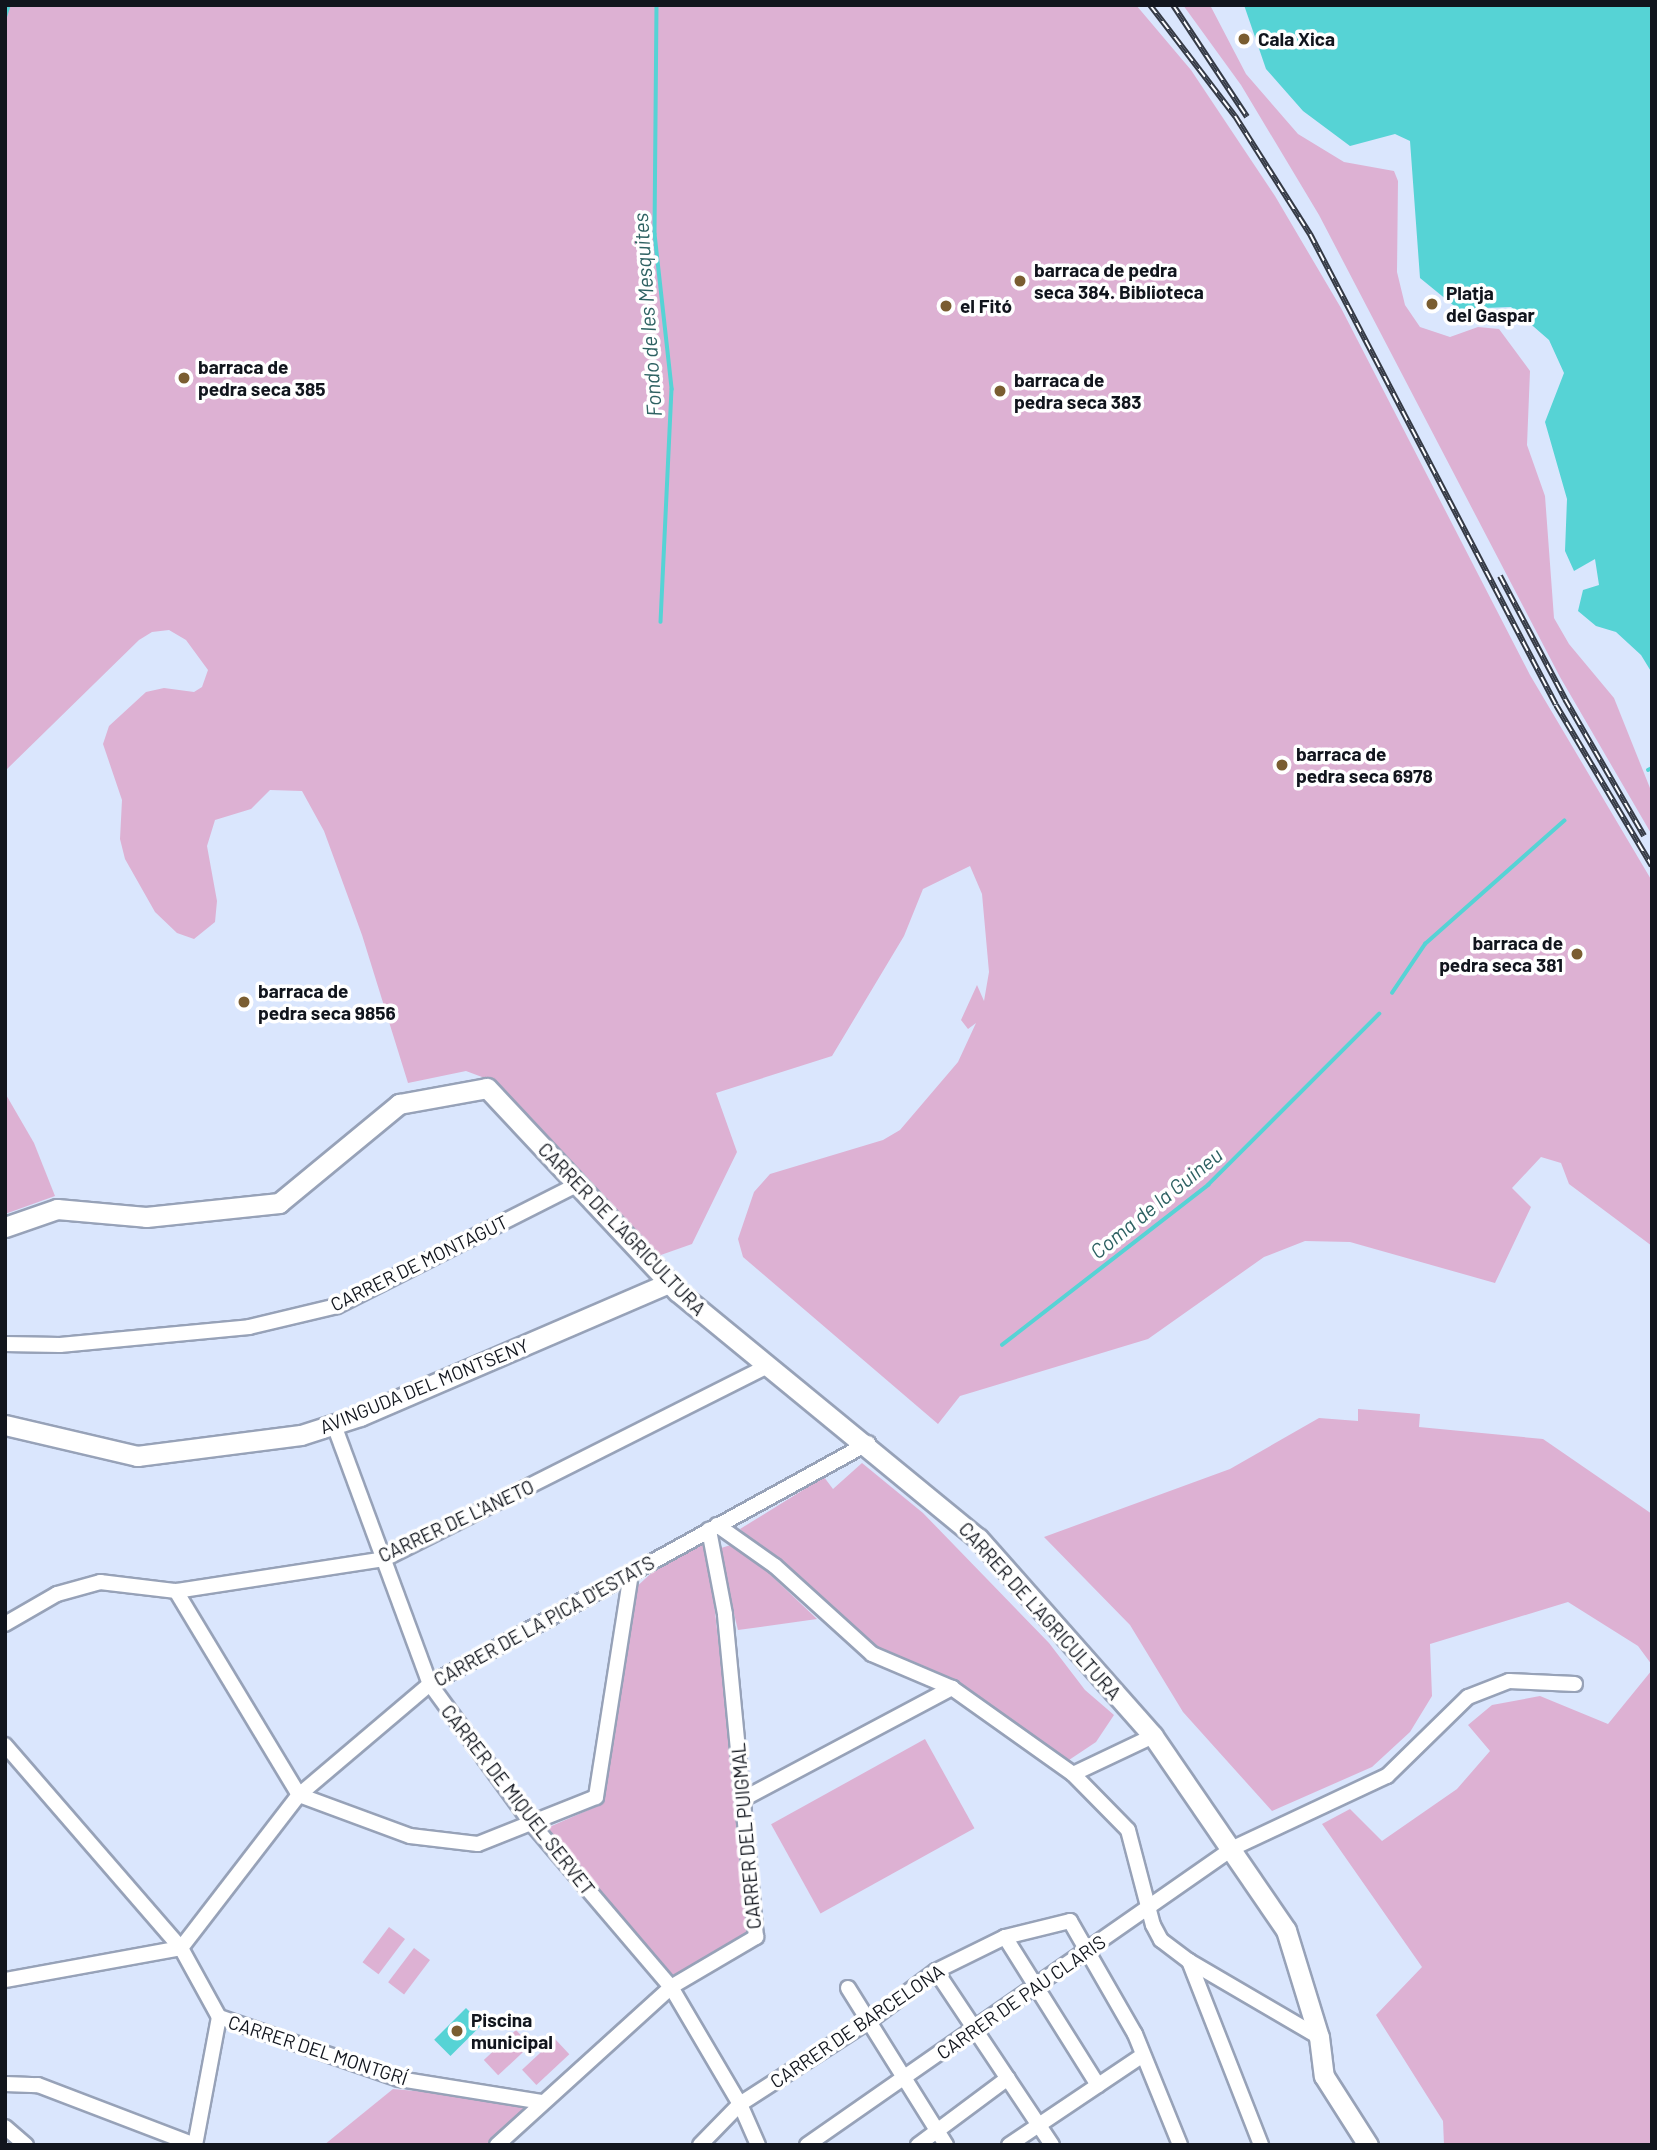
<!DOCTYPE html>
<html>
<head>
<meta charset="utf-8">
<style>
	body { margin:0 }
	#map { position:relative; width:1657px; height:2150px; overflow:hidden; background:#dae6fd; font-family:Barlow,sans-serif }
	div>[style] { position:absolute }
	.green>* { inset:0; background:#ddb1d3; transform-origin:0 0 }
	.water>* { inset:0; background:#56d3d5; transform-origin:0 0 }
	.stream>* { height:3.5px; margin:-1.75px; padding:0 1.75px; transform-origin:1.75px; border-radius:1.75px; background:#56d3d5 }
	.roads { filter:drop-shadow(2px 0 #97a2b8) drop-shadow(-2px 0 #97a2b8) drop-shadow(0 2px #97a2b8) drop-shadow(0 -2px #97a2b8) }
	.street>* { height:14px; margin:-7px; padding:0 7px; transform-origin:7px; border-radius:7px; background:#fff }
	.secondary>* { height:19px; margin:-9.5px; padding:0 9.5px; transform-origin:9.5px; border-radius:9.5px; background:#fff }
	.rail>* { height:6px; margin-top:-3px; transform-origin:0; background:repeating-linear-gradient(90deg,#fff 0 10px,#353a45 0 20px); box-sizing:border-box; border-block:2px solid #353a45 }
	.dots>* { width:19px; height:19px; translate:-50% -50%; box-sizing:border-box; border:4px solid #fff; border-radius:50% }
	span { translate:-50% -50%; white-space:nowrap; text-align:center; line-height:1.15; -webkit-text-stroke:7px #fff; paint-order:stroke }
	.poi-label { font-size:19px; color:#11151d; font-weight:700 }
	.left { translate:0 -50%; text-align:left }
	.right { translate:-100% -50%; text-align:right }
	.street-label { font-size:19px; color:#11151d }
	.water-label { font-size:21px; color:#2d6162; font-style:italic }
	.frame { position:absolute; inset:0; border:7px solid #11151d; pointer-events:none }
</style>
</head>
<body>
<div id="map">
	<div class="green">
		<div style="clip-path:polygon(5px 5px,1136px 5px,1191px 70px,1275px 196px,1341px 308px,1530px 675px,1652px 881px,1652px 1246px,1569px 1184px,1561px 1163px,1541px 1157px,1512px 1188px,1531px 1207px,1495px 1283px,1350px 1242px,1305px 1241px,1264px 1257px,1148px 1339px,960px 1396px,938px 1424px,743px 1257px,738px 1239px,754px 1192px,770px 1174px,883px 1140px,900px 1130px,958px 1062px,976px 1023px,968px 1029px,961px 1020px,977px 985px,984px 1001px,989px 972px,982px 894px,970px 866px,923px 889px,904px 936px,832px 1056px,716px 1093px,737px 1152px,692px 1244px,658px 1256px,490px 1080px,466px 1071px,408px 1083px,362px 935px,324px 831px,302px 791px,270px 790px,251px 809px,215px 820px,207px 846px,217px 901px,215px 922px,194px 939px,177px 933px,155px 912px,125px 859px,120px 839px,122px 800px,103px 744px,109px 726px,146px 692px,164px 688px,194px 692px,202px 687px,208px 670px,186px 640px,169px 630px,152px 632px,139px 640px,5px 771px)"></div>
		<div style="clip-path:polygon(1183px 5px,1210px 5px,1246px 74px,1298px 134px,1344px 162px,1394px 171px,1398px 181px,1397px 272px,1405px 305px,1420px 327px,1450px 337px,1478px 327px,1499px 329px,1530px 371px,1527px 445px,1545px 496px,1554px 618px,1569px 644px,1614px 698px,1652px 793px,1652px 835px,1560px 677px,1319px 215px,1241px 85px)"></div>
		<div style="clip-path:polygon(5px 1093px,34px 1143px,55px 1196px,5px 1214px)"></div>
		<div style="clip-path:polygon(1358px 1409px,1420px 1414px,1419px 1427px,1543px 1439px,1652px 1514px,1652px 1665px,1638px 1646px,1568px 1602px,1430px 1644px,1432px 1696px,1410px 1732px,1372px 1767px,1272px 1811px,1183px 1712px,1130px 1625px,1044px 1537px,1230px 1469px,1319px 1418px,1358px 1421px)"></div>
		<div style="clip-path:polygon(862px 1463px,923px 1513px,1049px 1643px,1085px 1690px,1114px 1715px,1096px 1742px,1069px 1760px,955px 1683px,874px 1649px,740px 1529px,824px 1477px,833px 1489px)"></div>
		<div style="clip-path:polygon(701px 1540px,707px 1542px,752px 1934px,671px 1976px,547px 1828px,602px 1804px,632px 1591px,659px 1566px)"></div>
		<div style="clip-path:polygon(737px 1543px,817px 1619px,738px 1630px,718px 1549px)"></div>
		<div style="clip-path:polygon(1652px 1670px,1652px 2145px,1444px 2145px,1443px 2121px,1376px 2015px,1422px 1967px,1322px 1824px,1350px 1809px,1382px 1841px,1457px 1789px,1490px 1751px,1468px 1725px,1492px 1705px,1540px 1696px,1608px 1724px)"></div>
		<div style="left:925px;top:1739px;width:102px;height:176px;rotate:61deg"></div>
		<div style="left:389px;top:1927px;width:20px;height:44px;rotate:37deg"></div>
		<div style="left:414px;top:1948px;width:20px;height:43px;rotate:37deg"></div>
		<div style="left:516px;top:2030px;width:21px;height:44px;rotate:47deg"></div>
		<div style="left:555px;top:2039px;width:21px;height:45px;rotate:47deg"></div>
		<div style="clip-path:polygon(393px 2089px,542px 2102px,497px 2145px,324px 2145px)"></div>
	</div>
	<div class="water">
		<div style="clip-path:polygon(1244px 5px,1652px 5px,1652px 673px,1641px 655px,1616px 632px,1596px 626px,1578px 611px,1583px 590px,1599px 585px,1595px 559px,1574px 571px,1565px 551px,1567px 499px,1545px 422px,1564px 373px,1549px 340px,1511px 307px,1458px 309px,1420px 278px,1410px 141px,1395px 134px,1350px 146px,1303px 111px,1266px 69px)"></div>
		<div style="left:466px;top:2008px;width:23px;height:45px;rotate:45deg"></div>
	</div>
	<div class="stream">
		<div style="left:657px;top:5px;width:229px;rotate:90.5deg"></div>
		<div style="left:655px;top:234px;width:156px;rotate:83.7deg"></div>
		<div style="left:672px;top:389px;width:233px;rotate:92.7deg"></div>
		<div style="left:5px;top:17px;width:13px;rotate:-72deg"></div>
		<div style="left:1648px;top:770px;width:4px;rotate:-27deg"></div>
		<div style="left:1392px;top:993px;width:59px;rotate:-56deg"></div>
		<div style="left:1425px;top:944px;width:186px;rotate:-41.5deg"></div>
		<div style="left:1002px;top:1345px;width:261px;rotate:-37.8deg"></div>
		<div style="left:1208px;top:1185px;width:242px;rotate:-45deg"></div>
	</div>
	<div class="roads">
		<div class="street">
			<div style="left:5px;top:1344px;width:55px;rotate:1deg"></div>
			<div style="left:60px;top:1345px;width:190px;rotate:-5.4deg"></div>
			<div style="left:249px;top:1327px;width:90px;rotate:-13.4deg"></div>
			<div style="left:337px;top:1306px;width:269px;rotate:-26.8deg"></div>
			<div style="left:334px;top:1425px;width:276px;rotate:69.7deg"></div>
			<div style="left:430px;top:1684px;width:175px;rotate:53.9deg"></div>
			<div style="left:533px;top:1825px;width:213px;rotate:49.6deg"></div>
			<div style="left:671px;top:1987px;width:136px;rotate:59.5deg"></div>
			<div style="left:740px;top:2104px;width:45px;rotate:66.3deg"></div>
			<div style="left:717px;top:1525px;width:71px;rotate:35.3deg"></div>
			<div style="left:775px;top:1566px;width:131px;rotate:42.2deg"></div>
			<div style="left:872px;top:1654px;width:87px;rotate:23deg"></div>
			<div style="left:952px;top:1688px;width:148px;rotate:35.4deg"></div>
			<div style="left:1073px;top:1774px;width:78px;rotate:45.5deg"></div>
			<div style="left:1128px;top:1830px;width:98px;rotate:75.3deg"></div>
			<div style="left:1153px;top:1925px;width:17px;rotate:62deg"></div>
			<div style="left:1161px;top:1940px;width:35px;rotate:37deg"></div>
			<div style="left:1189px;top:1961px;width:198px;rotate:68.6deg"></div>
			<div style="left:176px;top:1591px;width:238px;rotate:58.9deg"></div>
			<div style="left:299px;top:1795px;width:118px;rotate:20.3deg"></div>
			<div style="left:410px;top:1836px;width:68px;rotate:6.7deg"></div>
			<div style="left:478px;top:1844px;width:127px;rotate:-21.7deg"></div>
			<div style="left:596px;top:1797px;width:227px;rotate:-81.1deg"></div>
			<div style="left:5px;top:1624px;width:60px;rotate:-30deg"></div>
			<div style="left:57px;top:1594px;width:45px;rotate:-15.6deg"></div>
			<div style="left:100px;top:1582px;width:77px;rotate:6.8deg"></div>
			<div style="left:176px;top:1591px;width:210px;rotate:-8.7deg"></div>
			<div style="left:384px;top:1559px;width:428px;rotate:-26.7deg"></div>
			<div style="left:5px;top:1745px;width:269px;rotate:49.1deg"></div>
			<div style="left:181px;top:1948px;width:79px;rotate:61.2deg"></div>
			<div style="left:219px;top:2017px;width:130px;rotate:100.6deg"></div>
			<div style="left:1073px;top:1774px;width:89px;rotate:-25.4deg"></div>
			<div style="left:743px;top:1799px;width:237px;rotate:-28deg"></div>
			<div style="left:1005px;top:1937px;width:175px;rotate:57.9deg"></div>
			<div style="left:1189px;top:1961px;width:151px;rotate:30.3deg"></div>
			<div style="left:936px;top:1971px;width:209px;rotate:56.3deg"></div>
			<div style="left:5px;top:1980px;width:179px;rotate:-10.3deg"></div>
			<div style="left:181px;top:1948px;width:193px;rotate:-52.4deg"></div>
			<div style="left:299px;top:1795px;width:172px;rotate:-40.3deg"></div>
			<div style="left:430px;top:1684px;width:500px;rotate:-28.8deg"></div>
			<div style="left:848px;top:1988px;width:185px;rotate:58deg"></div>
			<div style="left:219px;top:2017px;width:190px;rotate:19deg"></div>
			<div style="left:399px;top:2079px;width:145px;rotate:9.1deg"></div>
			<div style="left:5px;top:2084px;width:33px;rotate:2deg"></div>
			<div style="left:38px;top:2085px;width:168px;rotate:20.9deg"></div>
			<div style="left:5px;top:2127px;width:28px;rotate:41deg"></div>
			<div style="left:497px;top:2145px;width:235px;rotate:-42.2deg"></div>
			<div style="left:671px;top:1987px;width:99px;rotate:-30.5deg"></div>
			<div style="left:756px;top:1937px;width:324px;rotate:-95.5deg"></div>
			<div style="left:725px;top:1614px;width:86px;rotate:-100.8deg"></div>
			<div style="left:700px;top:2145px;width:57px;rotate:-45.7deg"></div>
			<div style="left:740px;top:2104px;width:157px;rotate:-32.8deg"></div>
			<div style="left:872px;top:2019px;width:80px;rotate:-36.9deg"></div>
			<div style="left:936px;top:1971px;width:77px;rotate:-26.2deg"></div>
			<div style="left:1005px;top:1937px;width:67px;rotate:-13.8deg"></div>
			<div style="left:1070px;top:1921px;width:130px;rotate:60.1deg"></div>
			<div style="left:1135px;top:2034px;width:120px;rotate:67.9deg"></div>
			<div style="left:807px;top:2145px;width:519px;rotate:-34.88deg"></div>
			<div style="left:1233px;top:1848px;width:170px;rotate:-25.1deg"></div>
			<div style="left:1387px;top:1776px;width:113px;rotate:-44.3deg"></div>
			<div style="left:1468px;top:1697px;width:44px;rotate:-21.3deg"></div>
			<div style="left:1509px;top:1681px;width:66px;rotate:2.6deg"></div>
			<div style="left:918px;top:2145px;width:112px;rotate:-36.7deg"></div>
			<div style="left:1009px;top:2145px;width:161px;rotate:-33.9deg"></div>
		</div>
		<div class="secondary">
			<div style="left:5px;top:1227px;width:55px;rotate:-19.1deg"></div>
			<div style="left:57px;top:1209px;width:89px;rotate:5.1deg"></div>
			<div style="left:146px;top:1217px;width:134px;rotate:-6deg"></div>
			<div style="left:279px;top:1203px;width:156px;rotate:-39.5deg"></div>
			<div style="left:399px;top:1104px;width:89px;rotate:-10.3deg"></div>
			<div style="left:487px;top:1088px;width:279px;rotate:46.9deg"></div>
			<div style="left:678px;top:1292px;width:388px;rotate:39.4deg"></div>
			<div style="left:978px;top:1538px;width:264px;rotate:48.5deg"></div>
			<div style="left:1153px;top:1736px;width:235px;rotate:55.6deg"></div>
			<div style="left:1286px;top:1930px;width:112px;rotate:72.9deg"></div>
			<div style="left:1319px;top:2037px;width:39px;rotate:83deg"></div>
			<div style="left:1324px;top:2076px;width:82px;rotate:57.5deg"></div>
			<div style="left:5px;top:1425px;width:136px;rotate:13.2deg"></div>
			<div style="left:137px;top:1456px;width:165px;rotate:-7.3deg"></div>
			<div style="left:301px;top:1435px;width:62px;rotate:-17.9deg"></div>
			<div style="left:360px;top:1416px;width:336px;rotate:-23.3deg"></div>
		</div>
	</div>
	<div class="rail">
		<div style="left:1150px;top:5px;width:140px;rotate:52.6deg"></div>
		<div style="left:1235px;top:116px;width:140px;rotate:57.6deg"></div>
		<div style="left:1310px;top:234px;width:531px;rotate:62.42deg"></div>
		<div style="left:1556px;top:705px;width:187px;rotate:59.2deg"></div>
		<div style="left:1173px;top:5px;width:134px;rotate:56.5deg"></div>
		<div style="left:1500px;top:576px;width:139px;rotate:62.1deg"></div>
		<div style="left:1565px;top:699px;width:158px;rotate:60deg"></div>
	</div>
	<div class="dots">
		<div style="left:1244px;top:39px;background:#7a5d31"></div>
		<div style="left:1020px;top:281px;background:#7a5d31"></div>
		<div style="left:1432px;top:304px;background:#7a5d31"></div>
		<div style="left:946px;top:306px;background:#7a5d31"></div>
		<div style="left:184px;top:378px;background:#7a5d31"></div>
		<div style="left:1000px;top:391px;background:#7a5d31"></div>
		<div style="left:1282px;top:765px;background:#7a5d31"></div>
		<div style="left:1577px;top:954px;background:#7a5d31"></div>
		<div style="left:244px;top:1002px;background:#7a5d31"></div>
		<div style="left:457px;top:2031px;background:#7a5d31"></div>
	</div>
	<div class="poi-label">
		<span class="left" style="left:1258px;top:39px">Cala Xica</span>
		<span class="left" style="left:1034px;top:281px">barraca de pedra<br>seca 384. Biblioteca</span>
		<span class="left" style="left:1446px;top:304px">Platja<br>del Gaspar</span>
		<span class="left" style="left:960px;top:306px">el Fitó</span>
		<span class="left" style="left:198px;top:378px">barraca de<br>pedra seca 385</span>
		<span class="left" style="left:1014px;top:391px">barraca de<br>pedra seca 383</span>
		<span class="left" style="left:1296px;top:765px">barraca de<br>pedra seca 6978</span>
		<span class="right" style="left:1563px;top:954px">barraca de<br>pedra seca 381</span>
		<span class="left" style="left:258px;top:1002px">barraca de<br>pedra seca 9856</span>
		<span class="left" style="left:471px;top:2031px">Piscina<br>municipal</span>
	</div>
	<div class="street-label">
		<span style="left:622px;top:1229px;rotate:46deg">CARRER DE L'AGRICULTURA</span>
		<span style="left:419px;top:1263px;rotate:-26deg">CARRER DE MONTAGUT</span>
		<span style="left:424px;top:1386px;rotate:-22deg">AVINGUDA DEL MONTSENY</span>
		<span style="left:456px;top:1521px;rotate:-25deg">CARRER DE L'ANETO</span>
		<span style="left:1040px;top:1611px;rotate:48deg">CARRER DE L'AGRICULTURA</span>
		<span style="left:544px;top:1621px;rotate:-29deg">CARRER DE LA PICA D'ESTATS</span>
		<span style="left:518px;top:1800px;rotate:52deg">CARRER DE MIQUEL SERVET</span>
		<span style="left:746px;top:1836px;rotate:-95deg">CARRER DEL PUIGMAL</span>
		<span style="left:1021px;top:1997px;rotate:-35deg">CARRER DE PAU CLARIS</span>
		<span style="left:857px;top:2026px;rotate:-34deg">CARRER DE BARCELONA</span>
		<span style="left:318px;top:2050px;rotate:18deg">CARRER DEL MONTGRÍ</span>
	</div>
	<div class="water-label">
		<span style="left:647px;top:315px;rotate:-94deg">Fondo de les Mesquites</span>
		<span style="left:1156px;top:1203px;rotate:-39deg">Coma de la Guineu</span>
	</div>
	<div class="frame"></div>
</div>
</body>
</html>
